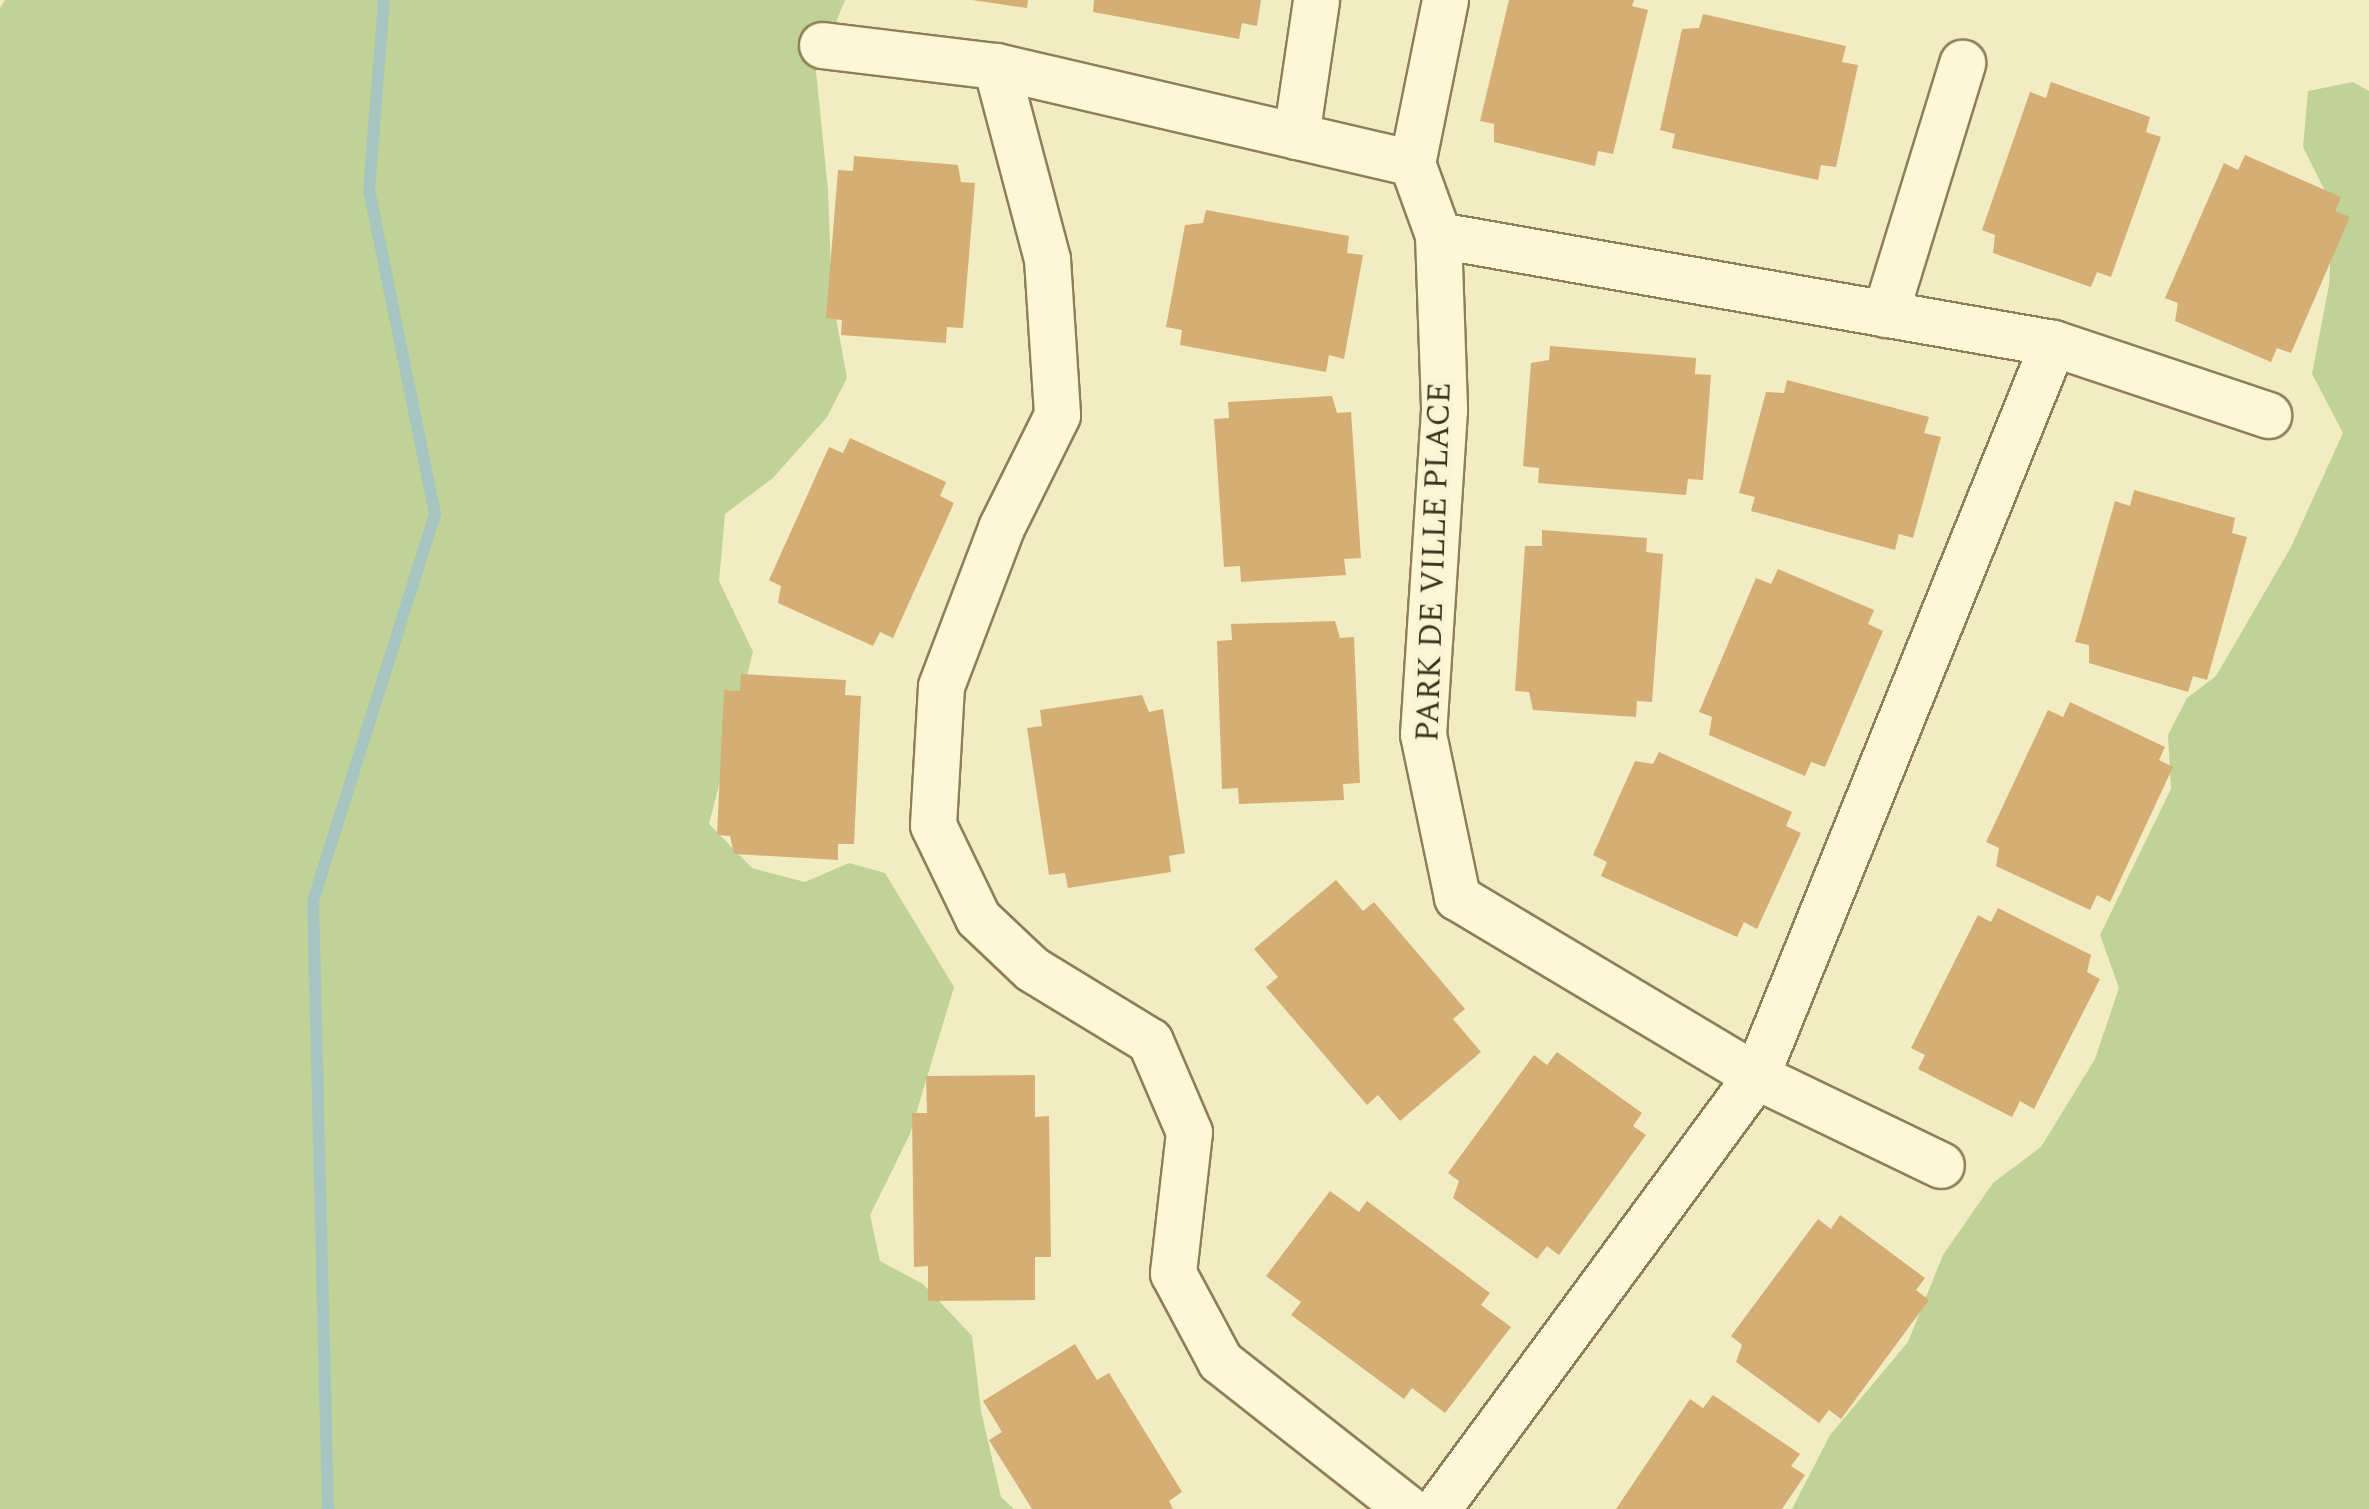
<!DOCTYPE html>
<html>
<head>
<meta charset="utf-8">
<style>
	body { margin:0 }
	#map { position:relative; width:2369px; height:1509px; overflow:hidden; background:#f2ecc3; font-family:Spectral,serif }
	div>[style] { position:absolute }
	.green>* { inset:0; background:#c0d296 }
	.stream>* { height:12px; margin:-6px; padding:0 6px; transform-origin:6px; border-radius:6px; background:#a6c5c1 }
	.building>* { inset:0; background:#d4ae75 }
	.roads { filter:drop-shadow(2px 0 #8e7f58) drop-shadow(-2px 0 #8e7f58) drop-shadow(0 2px #8e7f58) drop-shadow(0 -2px #8e7f58) }
	.minor>* { height:45px; margin:-22.5px; padding:0 22.5px; transform-origin:22.5px; border-radius:22.5px; background:#fcf7d7 }
	span { translate:-50% -50%; white-space:nowrap; text-align:center; line-height:1.15; -webkit-text-stroke:8px #f9f5d3; paint-order:stroke }
	.street-label { font-size:32px; color:#3d321d }
</style>
</head>
<body>
<div id="map">
	<div class="green">
		<div style="clip-path:polygon(5px 0,845px 0,816px 71px,828px 190px,832px 296px,847px 378px,827px 417px,773px 478px,725px 514px,719px 581px,753px 652px,709px 824px,752px 868px,805px 882px,849px 863px,885px 873px,954px 987px,910px 1134px,870px 1215px,880px 1261px,923px 1284px,972px 1336px,981px 1411px,1001px 1497px,1014px 1509px,0 1509px,0 8px)"></div>
		<div style="clip-path:polygon(2353px 82px,2369px 91px,2369px 1509px,1792px 1509px,1830px 1435px,1908px 1342px,1943px 1255px,1993px 1183px,2041px 1147px,2095px 1059px,2119px 988px,2100px 935px,2171px 789px,2168px 735px,2187px 698px,2216px 676px,2291px 547px,2343px 433px,2312px 374px,2329px 285px,2333px 207px,2303px 147px,2308px 91px)"></div>
	</div>
	<div class="stream">
		<div style="left:328px;top:1509px;width:608px;rotate:-91.41deg"></div>
		<div style="left:313px;top:901px;width:406px;rotate:-72.5deg"></div>
		<div style="left:435px;top:514px;width:330px;rotate:-101.5deg"></div>
		<div style="left:369px;top:191px;width:192px;rotate:-85.5deg"></div>
	</div>
	<div class="building">
		<div style="clip-path:polygon(972px 0,1028px 0,1027px 8px)"></div>
		<div style="clip-path:polygon(1094px 0,1261px 0,1257px 26px,1242px 23px,1239px 39px,1093px 12px)"></div>
		<div style="clip-path:polygon(1509px 0,1634px 0,1632px 6px,1648px 10px,1613px 154px,1598px 151px,1595px 166px,1494px 142px,1494px 124px,1480px 121px)"></div>
		<div style="clip-path:polygon(1703px 14px,1846px 46px,1842px 62px,1858px 65px,1836px 167px,1821px 165px,1818px 180px,1672px 148px,1675px 134px,1660px 130px,1682px 29px,1699px 28px)"></div>
		<div style="clip-path:polygon(2051px 82px,2150px 117px,2146px 132px,2161px 137px,2111px 277px,2097px 272px,2091px 287px,1993px 253px,1995px 235px,1982px 230px,2030px 92px,2046px 98px)"></div>
		<div style="clip-path:polygon(2245px 155px,2341px 197px,2335px 211px,2350px 217px,2291px 353px,2277px 348px,2271px 362px,2175px 321px,2178px 303px,2165px 298px,2224px 163px,2238px 170px)"></div>
		<div style="clip-path:polygon(854px 156px,958px 165px,961px 182px,975px 183px,963px 328px,947px 327px,946px 343px,841px 335px,842px 320px,826px 318px,838px 170px,853px 171px)"></div>
		<div style="clip-path:polygon(1206px 210px,1349px 236px,1347px 253px,1363px 255px,1344px 359px,1329px 355px,1326px 372px,1180px 345px,1182px 330px,1166px 327px,1185px 225px,1203px 223px)"></div>
		<div style="clip-path:polygon(1550px 346px,1696px 358px,1695px 374px,1711px 375px,1703px 480px,1688px 479px,1686px 495px,1538px 483px,1539px 468px,1523px 466px,1531px 363px,1549px 360px)"></div>
		<div style="clip-path:polygon(1787px 380px,1929px 417px,1924px 433px,1941px 437px,1913px 538px,1899px 534px,1895px 550px,1751px 511px,1755px 497px,1739px 493px,1766px 392px,1784px 393px)"></div>
		<div style="clip-path:polygon(1332px 396px,1337px 413px,1351px 412px,1361px 558px,1344px 559px,1346px 575px,1241px 582px,1240px 566px,1224px 567px,1214px 419px,1229px 418px,1228px 402px)"></div>
		<div style="clip-path:polygon(850px 438px,946px 482px,940px 496px,954px 503px,893px 638px,880px 632px,873px 646px,778px 603px,781px 586px,769px 580px,829px 447px,843px 453px)"></div>
		<div style="clip-path:polygon(2134px 490px,2235px 518px,2232px 533px,2247px 537px,2207px 680px,2193px 676px,2188px 692px,2089px 663px,2089px 645px,2075px 642px,2115px 501px,2130px 506px)"></div>
		<div style="clip-path:polygon(1542px 530px,1647px 538px,1646px 552px,1663px 554px,1652px 702px,1637px 701px,1636px 717px,1533px 710px,1529px 692px,1515px 691px,1525px 546px,1542px 546px)"></div>
		<div style="clip-path:polygon(1778px 569px,1874px 610px,1868px 624px,1883px 631px,1825px 767px,1811px 762px,1805px 776px,1709px 735px,1712px 717px,1699px 712px,1756px 578px,1771px 584px)"></div>
		<div style="clip-path:polygon(1335px 621px,1340px 638px,1354px 637px,1360px 783px,1343px 784px,1344px 800px,1239px 804px,1238px 788px,1222px 789px,1217px 641px,1232px 640px,1231px 624px)"></div>
		<div style="clip-path:polygon(741px 674px,846px 680px,845px 695px,861px 696px,854px 844px,838px 844px,838px 860px,734px 854px,730px 836px,717px 835px,724px 690px,740px 691px)"></div>
		<div style="clip-path:polygon(1142px 695px,1149px 712px,1163px 709px,1185px 853px,1169px 856px,1171px 872px,1068px 888px,1065px 873px,1049px 875px,1027px 728px,1042px 726px,1040px 710px)"></div>
		<div style="clip-path:polygon(2070px 702px,2165px 747px,2159px 760px,2173px 767px,2110px 902px,2097px 895px,2090px 910px,1996px 866px,1999px 848px,1986px 842px,2048px 710px,2063px 717px)"></div>
		<div style="clip-path:polygon(1659px 752px,1792px 812px,1786px 826px,1801px 833px,1757px 929px,1744px 922px,1737px 937px,1601px 876px,1607px 862px,1593px 855px,1635px 761px,1653px 764px)"></div>
		<div style="clip-path:polygon(1336px 880px,1363px 911px,1374px 902px,1465px 1009px,1453px 1019px,1481px 1052px,1400px 1121px,1378px 1095px,1367px 1105px,1266px 987px,1278px 977px,1254px 949px)"></div>
		<div style="clip-path:polygon(1998px 908px,2091px 955px,2087px 972px,2100px 979px,2034px 1109px,2020px 1101px,2012px 1117px,1918px 1069px,1925px 1055px,1911px 1048px,1978px 915px,1991px 922px)"></div>
		<div style="clip-path:polygon(1557px 1052px,1642px 1113px,1633px 1126px,1646px 1135px,1559px 1255px,1547px 1246px,1537px 1259px,1453px 1198px,1459px 1181px,1448px 1173px,1534px 1055px,1547px 1065px)"></div>
		<div style="clip-path:polygon(1035px 1075px,1035px 1117px,1049px 1116px,1051px 1257px,1035px 1257px,1035px 1300px,928px 1301px,928px 1266px,914px 1267px,912px 1113px,927px 1113px,926px 1076px)"></div>
		<div style="clip-path:polygon(1330px 1191px,1359px 1212px,1367px 1201px,1490px 1293px,1481px 1305px,1511px 1327px,1445px 1413px,1412px 1388px,1404px 1399px,1291px 1315px,1301px 1302px,1266px 1276px)"></div>
		<div style="clip-path:polygon(1840px 1215px,1925px 1278px,1916px 1290px,1929px 1300px,1841px 1419px,1829px 1410px,1819px 1423px,1736px 1362px,1742px 1345px,1731px 1336px,1818px 1219px,1831px 1229px)"></div>
		<div style="clip-path:polygon(1075px 1344px,1097px 1380px,1109px 1373px,1182px 1492px,1169px 1501px,1173px 1509px,1032px 1509px,989px 1440px,1002px 1432px,983px 1401px)"></div>
		<div style="clip-path:polygon(1713px 1395px,1800px 1454px,1791px 1466px,1805px 1475px,1782px 1509px,1616px 1509px,1690px 1399px,1703px 1408px)"></div>
	</div>
	<div class="roads">
		<div class="minor">
			<div style="left:1445px;top:0;width:166px;rotate:101.4deg"></div>
			<div style="left:1412px;top:163px;width:77px;rotate:70.1deg"></div>
			<div style="left:1438px;top:235px;width:624px;rotate:9.96deg"></div>
			<div style="left:2053px;top:343px;width:227px;rotate:18.5deg"></div>
			<div style="left:822px;top:45px;width:175px;rotate:6.9deg"></div>
			<div style="left:996px;top:66px;width:427px;rotate:13.1deg"></div>
			<div style="left:996px;top:66px;width:200px;rotate:75.2deg"></div>
			<div style="left:1047px;top:259px;width:156px;rotate:86.3deg"></div>
			<div style="left:1057px;top:415px;width:126px;rotate:116.4deg"></div>
			<div style="left:1001px;top:528px;width:169px;rotate:110.8deg"></div>
			<div style="left:941px;top:686px;width:139px;rotate:93.3deg"></div>
			<div style="left:933px;top:825px;width:103px;rotate:64.2deg"></div>
			<div style="left:978px;top:918px;width:74px;rotate:43.4deg"></div>
			<div style="left:1032px;top:969px;width:138px;rotate:31.4deg"></div>
			<div style="left:1150px;top:1041px;width:99px;rotate:66.8deg"></div>
			<div style="left:1189px;top:1132px;width:142px;rotate:96.5deg"></div>
			<div style="left:1173px;top:1273px;width:100px;rotate:61.9deg"></div>
			<div style="left:1220px;top:1361px;width:239px;rotate:38.2deg"></div>
			<div style="left:1296px;top:136px;width:137px;rotate:-81.6deg"></div>
			<div style="left:1438px;top:235px;width:175px;rotate:88deg"></div>
			<div style="left:1444px;top:410px;width:325px;rotate:93.7deg"></div>
			<div style="left:1423px;top:734px;width:167px;rotate:78.2deg"></div>
			<div style="left:1457px;top:897px;width:348px;rotate:30.9deg"></div>
			<div style="left:1756px;top:1076px;width:205px;rotate:25.7deg"></div>
			<div style="left:1885px;top:314px;width:263px;rotate:-72.9deg"></div>
			<div style="left:1437px;top:1509px;width:538px;rotate:-53.62deg"></div>
			<div style="left:1756px;top:1076px;width:791px;rotate:-67.94deg"></div>
		</div>
	</div>
	<div class="street-label">
		<span style="left:1435px;top:562px;rotate:-88deg">PARK DE VILLE PLACE</span>
	</div>
</div>
</body>
</html>
